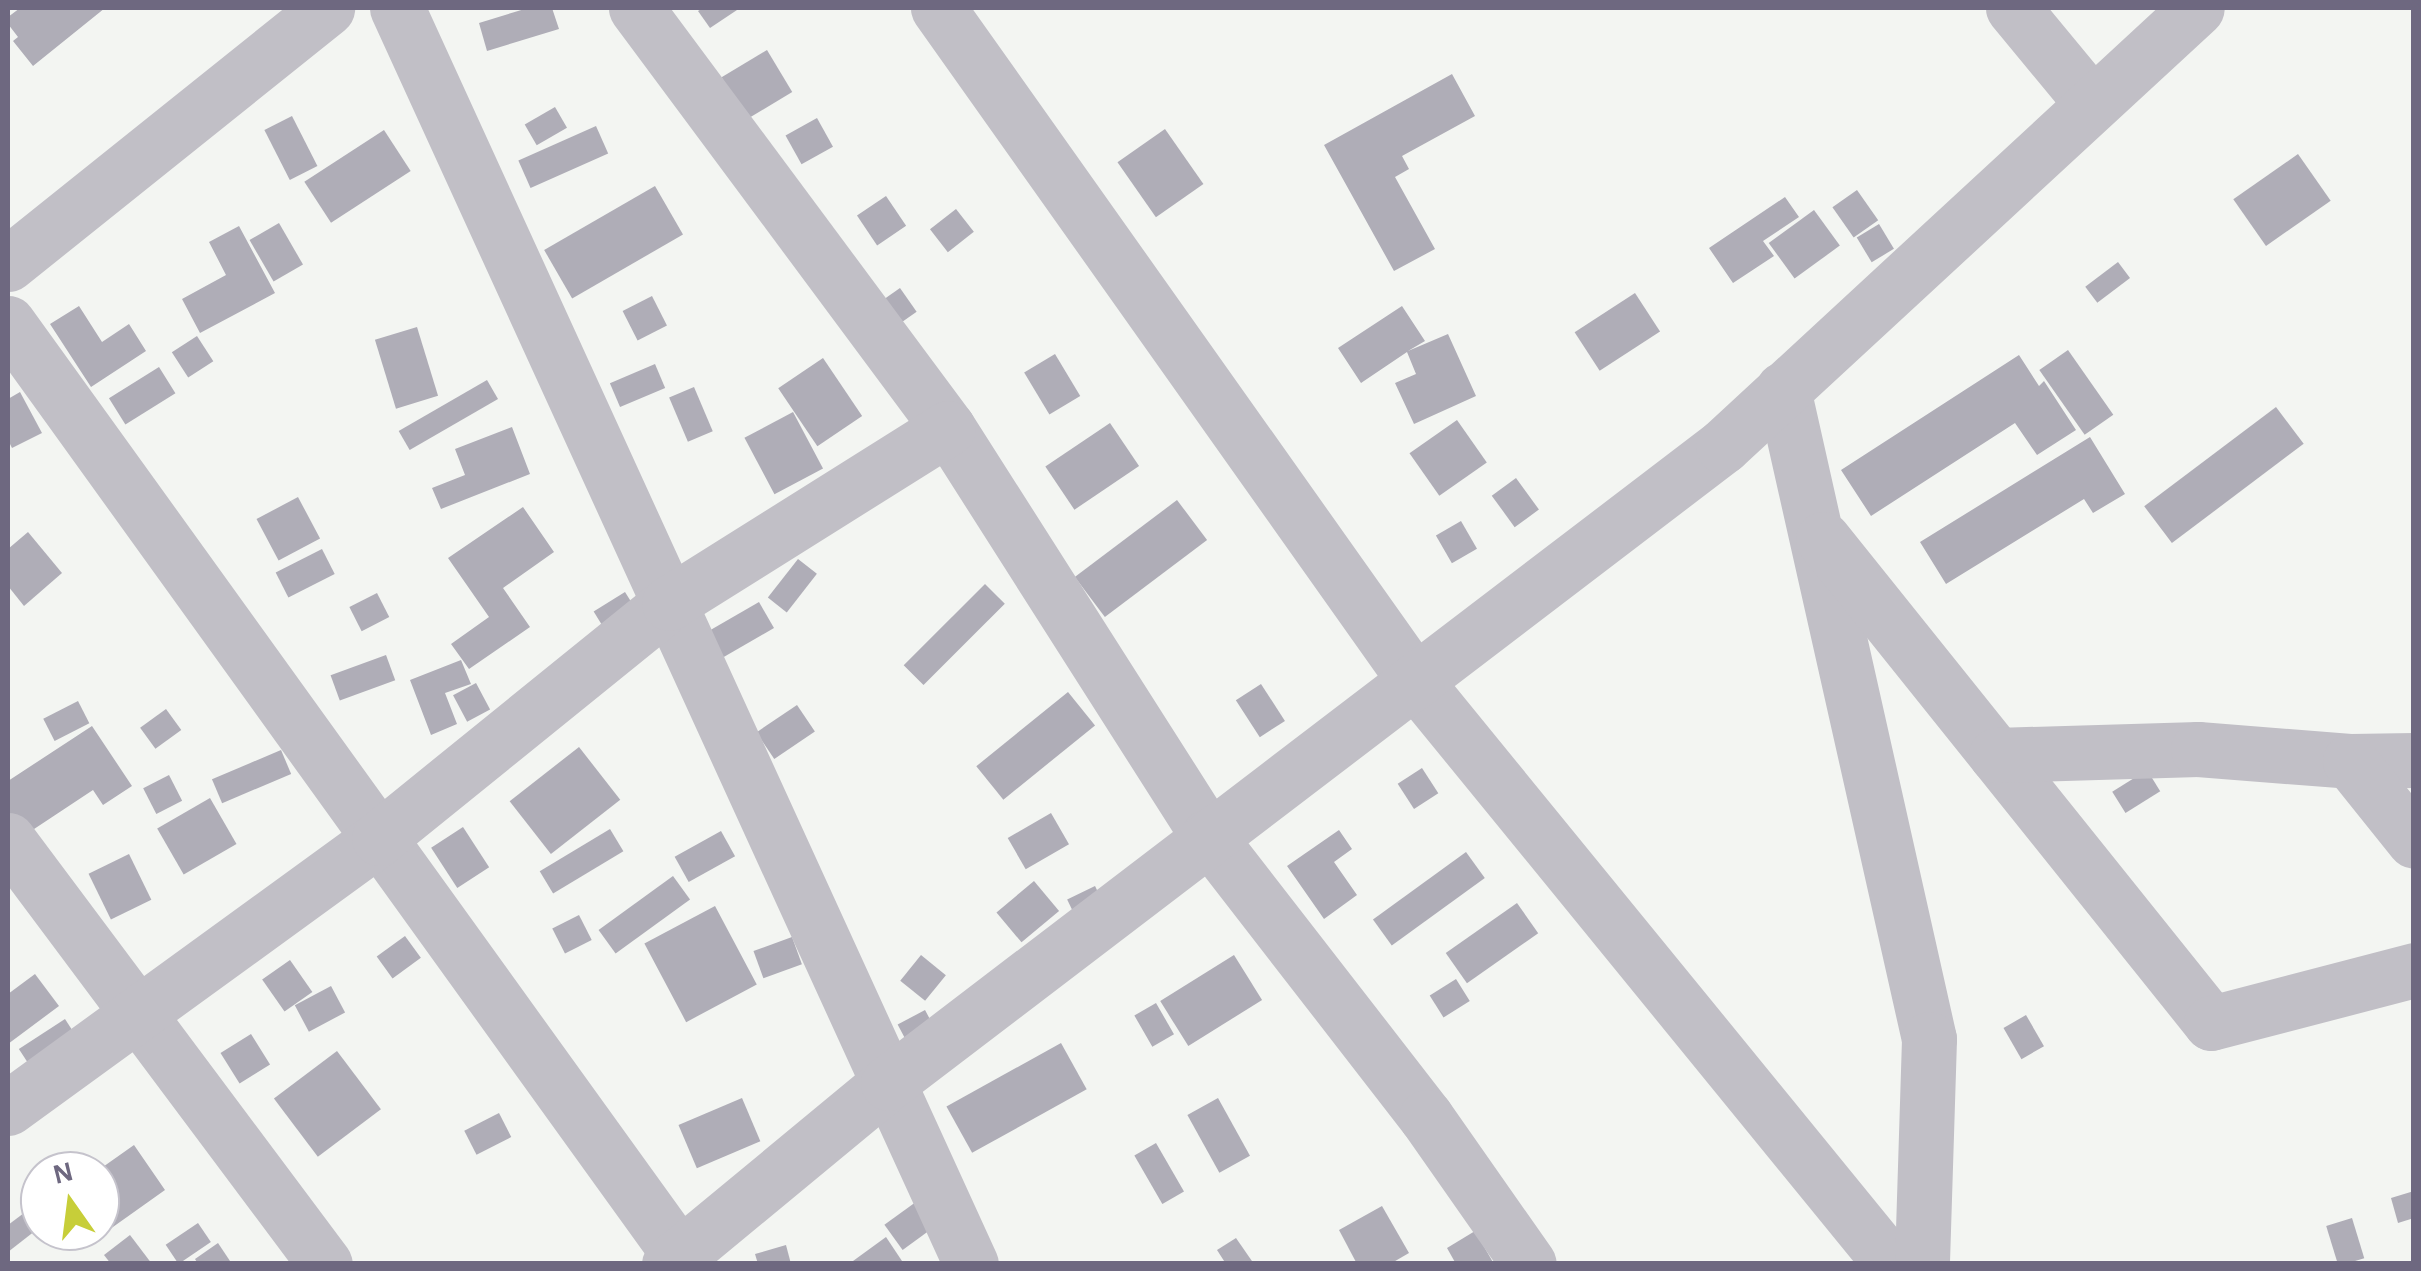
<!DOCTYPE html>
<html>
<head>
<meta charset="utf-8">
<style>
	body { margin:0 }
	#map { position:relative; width:2421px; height:1271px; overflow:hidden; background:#f3f5f2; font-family:"Alegreya Sans",sans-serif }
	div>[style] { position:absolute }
	.building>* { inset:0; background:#afadb7; transform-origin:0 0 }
	.minor>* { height:55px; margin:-27.5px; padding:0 27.5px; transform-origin:27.5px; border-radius:27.5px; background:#c1bfc6 }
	span { translate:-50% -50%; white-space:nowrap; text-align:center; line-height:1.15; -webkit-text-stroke:10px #fff; paint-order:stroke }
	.frame { position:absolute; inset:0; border:10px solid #6e6880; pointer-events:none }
	.north { position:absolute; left:20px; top:1151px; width:100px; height:100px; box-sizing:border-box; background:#fff; border:2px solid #c5c3cc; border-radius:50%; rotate:346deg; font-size:28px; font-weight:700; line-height:40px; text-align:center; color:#6e6880 }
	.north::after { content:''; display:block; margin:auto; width:35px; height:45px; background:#c7ce39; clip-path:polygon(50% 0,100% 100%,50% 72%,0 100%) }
</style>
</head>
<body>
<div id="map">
	<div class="building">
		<div style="clip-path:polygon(20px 8px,105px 8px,33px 66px,13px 41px,18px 37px,8px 24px,8px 17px)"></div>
		<div style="clip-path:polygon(528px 8px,552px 8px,559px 29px,487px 51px,479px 23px)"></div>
		<div style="clip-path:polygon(703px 8px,740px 8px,710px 28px,698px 11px)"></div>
		<div style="left:767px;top:50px;width:49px;height:53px;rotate:59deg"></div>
		<div style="clip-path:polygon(1452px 74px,1475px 116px,1402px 156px,1409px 169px,1395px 177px,1435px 249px,1394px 271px,1324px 145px)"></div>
		<div style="left:555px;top:107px;width:24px;height:35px;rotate:60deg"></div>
		<div style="left:292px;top:116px;width:56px;height:31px;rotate:63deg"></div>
		<div style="left:817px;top:118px;width:33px;height:36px;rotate:61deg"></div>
		<div style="left:596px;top:126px;width:30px;height:85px;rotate:66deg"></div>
		<div style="left:1165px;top:129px;width:67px;height:58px;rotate:55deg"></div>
		<div style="left:384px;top:130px;width:49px;height:95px;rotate:57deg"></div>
		<div style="left:2298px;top:154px;width:57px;height:79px;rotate:55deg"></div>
		<div style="left:655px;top:186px;width:56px;height:128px;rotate:60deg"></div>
		<div style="left:1857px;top:190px;width:37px;height:30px;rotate:55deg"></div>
		<div style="left:886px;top:196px;width:36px;height:35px;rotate:56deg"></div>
		<div style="clip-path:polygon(1785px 197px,1799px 217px,1763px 241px,1774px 256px,1733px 283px,1709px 248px)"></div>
		<div style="left:956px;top:209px;width:29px;height:33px;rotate:52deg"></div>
		<div style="left:1814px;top:210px;width:44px;height:56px;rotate:54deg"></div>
		<div style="left:279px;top:223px;width:48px;height:34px;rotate:60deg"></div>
		<div style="left:1879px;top:224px;width:29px;height:26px;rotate:59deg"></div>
		<div style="clip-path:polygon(239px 226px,275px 293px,200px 333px,182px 299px,226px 275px,209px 242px)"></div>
		<div style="left:2118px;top:262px;width:20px;height:41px;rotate:53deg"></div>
		<div style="left:900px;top:288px;width:29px;height:37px;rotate:55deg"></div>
		<div style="left:1635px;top:293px;width:46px;height:72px;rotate:57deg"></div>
		<div style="left:652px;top:296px;width:33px;height:33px;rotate:63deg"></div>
		<div style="clip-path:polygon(79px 306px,102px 342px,129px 324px,146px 351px,91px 387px,50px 324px)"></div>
		<div style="clip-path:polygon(1402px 306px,1425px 341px,1408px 351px,1448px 334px,1476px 396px,1414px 424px,1395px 383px,1416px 374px,1407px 352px,1361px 383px,1338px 348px)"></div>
		<div style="left:417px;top:327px;width:72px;height:44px;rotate:73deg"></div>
		<div style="left:197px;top:336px;width:30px;height:30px;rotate:57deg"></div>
		<div style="left:2068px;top:350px;width:79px;height:35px;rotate:55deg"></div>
		<div style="left:1055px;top:354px;width:49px;height:36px;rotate:59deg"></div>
		<div style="clip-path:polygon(2019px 355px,2039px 386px,2044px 381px,2076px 430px,2037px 455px,2015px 423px,1871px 516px,1841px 470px)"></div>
		<div style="left:823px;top:358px;width:70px;height:54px;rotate:56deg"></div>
		<div style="left:655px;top:364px;width:26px;height:49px;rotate:67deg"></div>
		<div style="left:159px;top:367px;width:31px;height:59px;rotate:58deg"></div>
		<div style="left:487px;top:380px;width:22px;height:102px;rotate:60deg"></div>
		<div style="left:694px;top:387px;width:48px;height:27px;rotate:67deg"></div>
		<div style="clip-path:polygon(20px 392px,42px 433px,12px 448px,8px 440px,8px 399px)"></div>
		<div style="left:2276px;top:407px;width:46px;height:165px;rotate:53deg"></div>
		<div style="left:793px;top:412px;width:64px;height:55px;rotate:62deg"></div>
		<div style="left:1457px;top:420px;width:52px;height:58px;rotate:55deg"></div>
		<div style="left:1110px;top:423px;width:52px;height:78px;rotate:56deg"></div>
		<div style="clip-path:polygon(512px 427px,530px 474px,441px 509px,432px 488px,465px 475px,455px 449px)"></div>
		<div style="clip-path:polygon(2090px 437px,2125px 494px,2093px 513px,2084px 499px,1946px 584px,1920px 542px)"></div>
		<div style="left:1516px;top:478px;width:39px;height:30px;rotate:54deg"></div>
		<div style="left:298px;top:497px;width:47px;height:47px;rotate:62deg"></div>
		<div style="left:1177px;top:500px;width:50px;height:128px;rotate:53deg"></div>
		<div style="clip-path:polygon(523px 507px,554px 552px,503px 588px,530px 627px,469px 669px,451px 644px,489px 617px,448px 558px)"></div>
		<div style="left:1461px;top:521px;width:32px;height:29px;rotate:60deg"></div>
		<div style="clip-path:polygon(28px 532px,62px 573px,24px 606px,8px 586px,8px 549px)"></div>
		<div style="left:322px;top:549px;width:28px;height:52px;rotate:63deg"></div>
		<div style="left:798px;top:559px;width:24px;height:49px;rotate:38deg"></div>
		<div style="left:985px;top:584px;width:28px;height:115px;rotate:45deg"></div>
		<div style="left:625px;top:592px;width:31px;height:37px;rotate:58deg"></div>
		<div style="left:377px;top:593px;width:27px;height:31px;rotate:63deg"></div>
		<div style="left:759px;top:602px;width:30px;height:59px;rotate:60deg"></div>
		<div style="left:386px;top:655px;width:27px;height:59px;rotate:70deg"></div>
		<div style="clip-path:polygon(461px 660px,471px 684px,445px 693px,457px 724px,431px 735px,410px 680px)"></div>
		<div style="left:476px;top:683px;width:30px;height:26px;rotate:62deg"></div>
		<div style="left:1261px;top:684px;width:44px;height:30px;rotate:57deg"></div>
		<div style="left:1068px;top:692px;width:43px;height:118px;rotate:51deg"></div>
		<div style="left:78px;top:701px;width:25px;height:39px;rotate:63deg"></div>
		<div style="left:797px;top:705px;width:32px;height:49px;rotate:56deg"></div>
		<div style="left:166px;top:709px;width:26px;height:32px;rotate:54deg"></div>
		<div style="clip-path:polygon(92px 726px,132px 786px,103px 805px,93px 790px,22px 837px,8px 815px,8px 781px)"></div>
		<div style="left:579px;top:747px;width:67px;height:88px;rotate:52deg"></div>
		<div style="left:281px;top:750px;width:26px;height:75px;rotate:67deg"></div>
		<div style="left:1422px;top:768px;width:30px;height:29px;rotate:57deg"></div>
		<div style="left:2147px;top:770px;width:25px;height:41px;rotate:58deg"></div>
		<div style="left:169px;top:775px;width:29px;height:29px;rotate:63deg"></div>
		<div style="left:210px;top:798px;width:53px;height:61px;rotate:60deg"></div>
		<div style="left:1051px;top:813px;width:36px;height:50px;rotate:60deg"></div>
		<div style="left:463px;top:827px;width:48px;height:38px;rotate:57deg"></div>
		<div style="left:610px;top:829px;width:26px;height:82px;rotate:59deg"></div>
		<div style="clip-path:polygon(1339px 830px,1352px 849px,1334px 862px,1357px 895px,1324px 919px,1287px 866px)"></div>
		<div style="left:721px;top:831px;width:29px;height:53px;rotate:61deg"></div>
		<div style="left:1466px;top:852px;width:32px;height:115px;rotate:54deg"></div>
		<div style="left:129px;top:854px;width:51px;height:45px;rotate:64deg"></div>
		<div style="left:673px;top:876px;width:29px;height:92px;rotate:54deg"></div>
		<div style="left:1034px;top:881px;width:39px;height:49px;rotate:50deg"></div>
		<div style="left:1095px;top:886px;width:28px;height:31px;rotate:64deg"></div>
		<div style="left:1517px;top:903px;width:37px;height:87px;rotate:55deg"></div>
		<div style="left:715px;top:906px;width:89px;height:80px;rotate:62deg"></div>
		<div style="left:579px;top:915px;width:28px;height:30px;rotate:63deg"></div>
		<div style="left:405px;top:936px;width:27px;height:35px;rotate:54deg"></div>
		<div style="left:792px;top:937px;width:29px;height:41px;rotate:70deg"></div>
		<div style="left:921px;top:955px;width:32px;height:33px;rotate:39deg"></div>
		<div style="left:1234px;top:955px;width:53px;height:87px;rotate:58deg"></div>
		<div style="left:290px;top:960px;width:39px;height:34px;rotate:55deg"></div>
		<div style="clip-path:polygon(35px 974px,59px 1006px,8px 1044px,8px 994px)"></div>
		<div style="left:1456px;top:979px;width:26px;height:31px;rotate:58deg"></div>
		<div style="left:331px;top:986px;width:30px;height:41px;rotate:62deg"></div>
		<div style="left:1156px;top:1003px;width:36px;height:25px;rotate:60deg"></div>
		<div style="left:925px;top:1010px;width:38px;height:31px;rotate:62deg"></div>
		<div style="left:2026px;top:1015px;width:36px;height:26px;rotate:60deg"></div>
		<div style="left:65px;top:1019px;width:27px;height:55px;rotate:57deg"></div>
		<div style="left:251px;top:1034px;width:36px;height:36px;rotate:58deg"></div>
		<div style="left:1061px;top:1043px;width:53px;height:131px;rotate:61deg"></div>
		<div style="left:337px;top:1051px;width:73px;height:79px;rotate:53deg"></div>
		<div style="left:742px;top:1098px;width:47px;height:69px;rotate:67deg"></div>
		<div style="left:1218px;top:1098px;width:66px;height:35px;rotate:61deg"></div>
		<div style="left:499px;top:1113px;width:27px;height:39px;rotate:63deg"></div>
		<div style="left:1156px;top:1143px;width:56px;height:25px;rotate:60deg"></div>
		<div style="clip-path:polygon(134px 1145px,165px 1190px,89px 1244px,79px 1231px,100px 1231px,100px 1169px)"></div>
		<div style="clip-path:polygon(2414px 1191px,2414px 1218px,2398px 1223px,2391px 1198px)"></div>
		<div style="left:920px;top:1199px;width:31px;height:44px;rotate:54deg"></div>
		<div style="clip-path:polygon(36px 1204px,40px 1227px,8px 1252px,8px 1225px)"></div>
		<div style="clip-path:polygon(1382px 1206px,1409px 1253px,1390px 1264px,1357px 1264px,1339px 1230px)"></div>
		<div style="left:2352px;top:1218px;width:42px;height:27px;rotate:73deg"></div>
		<div style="left:198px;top:1223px;width:23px;height:39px;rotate:56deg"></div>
		<div style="clip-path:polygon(1475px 1231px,1494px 1264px,1456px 1264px,1447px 1248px)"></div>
		<div style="clip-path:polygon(130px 1235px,152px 1264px,111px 1264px,104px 1255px)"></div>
		<div style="clip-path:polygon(886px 1237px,904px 1264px,855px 1264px,853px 1261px)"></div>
		<div style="clip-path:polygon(1236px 1238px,1254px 1264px,1226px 1264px,1217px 1250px)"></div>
		<div style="clip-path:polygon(218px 1243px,232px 1264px,198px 1264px,195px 1259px)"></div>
		<div style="clip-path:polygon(786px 1245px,791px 1264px,758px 1264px,755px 1254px)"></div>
	</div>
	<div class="minor">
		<div style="left:397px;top:8px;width:1381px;rotate:65.44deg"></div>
		<div style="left:636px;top:8px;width:523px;rotate:53.39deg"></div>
		<div style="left:948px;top:428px;width:484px;rotate:57.5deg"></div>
		<div style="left:1208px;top:836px;width:356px;rotate:52.2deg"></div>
		<div style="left:1426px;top:1117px;width:179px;rotate:55deg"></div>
		<div style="left:938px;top:8px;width:825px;rotate:54.67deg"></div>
		<div style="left:1415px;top:681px;width:753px;rotate:50.77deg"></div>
		<div style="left:2013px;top:8px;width:121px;rotate:50.4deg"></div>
		<div style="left:8px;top:264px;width:409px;rotate:-38.7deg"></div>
		<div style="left:8px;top:323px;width:1160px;rotate:54.23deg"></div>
		<div style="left:1783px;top:389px;width:666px;rotate:77.34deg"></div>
		<div style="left:1929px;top:1039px;width:225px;rotate:91.8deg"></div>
		<div style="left:1823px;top:539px;width:620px;rotate:51.28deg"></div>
		<div style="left:2211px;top:1023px;width:210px;rotate:-14.6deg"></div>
		<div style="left:1996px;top:755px;width:202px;rotate:-1.7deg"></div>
		<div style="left:2198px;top:749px;width:152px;rotate:4.5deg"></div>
		<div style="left:2350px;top:761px;width:64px;rotate:-0.9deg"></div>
		<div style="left:2350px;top:761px;width:102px;rotate:51.3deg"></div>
		<div style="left:8px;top:840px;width:529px;rotate:53.22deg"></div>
		<div style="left:8px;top:1108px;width:459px;rotate:-36deg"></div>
		<div style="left:379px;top:838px;width:373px;rotate:-39deg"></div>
		<div style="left:669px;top:603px;width:329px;rotate:-32.1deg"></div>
		<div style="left:669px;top:1264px;width:284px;rotate:-39.6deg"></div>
		<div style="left:888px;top:1083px;width:1050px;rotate:-37.34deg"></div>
		<div style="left:1723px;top:446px;width:645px;rotate:-42.74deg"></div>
	</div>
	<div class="frame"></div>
	<div class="north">N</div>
</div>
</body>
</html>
